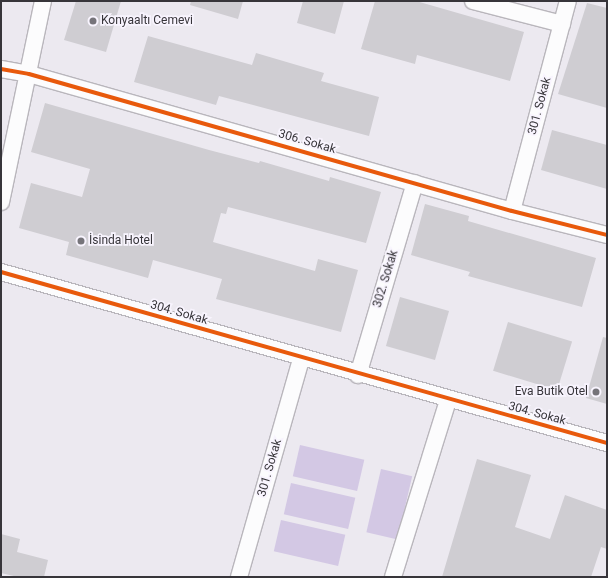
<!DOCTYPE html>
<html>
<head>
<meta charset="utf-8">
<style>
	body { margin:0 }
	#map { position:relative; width:608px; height:578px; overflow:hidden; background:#ece9f0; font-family:Roboto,sans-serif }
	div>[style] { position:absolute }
	.green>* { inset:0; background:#d3c8e4; transform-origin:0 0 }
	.building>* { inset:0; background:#cfcdd2; transform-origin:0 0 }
	.roads { filter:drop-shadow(1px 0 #b9b6bc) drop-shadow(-1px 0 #b9b6bc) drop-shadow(0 1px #b9b6bc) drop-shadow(0 -1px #b9b6bc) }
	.minor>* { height:16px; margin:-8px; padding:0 8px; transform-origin:8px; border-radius:8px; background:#fcfcfd }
	.cycleway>* { height:4px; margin:-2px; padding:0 2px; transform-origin:2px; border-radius:2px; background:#e8590c }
	.dots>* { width:11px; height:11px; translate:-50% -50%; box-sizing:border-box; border:2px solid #f8f4fe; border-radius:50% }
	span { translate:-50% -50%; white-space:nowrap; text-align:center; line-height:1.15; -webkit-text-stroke:3.5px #f8f4fe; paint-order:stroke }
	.poi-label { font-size:12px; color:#37353a }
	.left { translate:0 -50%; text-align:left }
	.right { translate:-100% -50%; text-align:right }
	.street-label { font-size:12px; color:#37353a }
	.frame { position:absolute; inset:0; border:2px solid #37353a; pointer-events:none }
</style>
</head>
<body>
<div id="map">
	<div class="green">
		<div style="left:300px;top:445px;width:66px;height:32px;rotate:13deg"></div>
		<div style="left:381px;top:469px;width:32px;height:65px;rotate:13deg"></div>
		<div style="left:291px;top:483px;width:66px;height:32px;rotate:13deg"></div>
		<div style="left:281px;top:520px;width:66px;height:32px;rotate:13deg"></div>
	</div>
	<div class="building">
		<div style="clip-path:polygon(76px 1px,121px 1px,106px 52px,64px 40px)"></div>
		<div style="clip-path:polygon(191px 1px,243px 1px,238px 19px,190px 5px)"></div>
		<div style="clip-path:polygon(303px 1px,344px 1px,335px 34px,297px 23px)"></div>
		<div style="clip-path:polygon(375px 1px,416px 1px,524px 32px,510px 81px,417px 55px,415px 64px,361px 49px)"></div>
		<div style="clip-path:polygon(587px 3px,607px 8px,607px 108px,558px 94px)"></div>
		<div style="clip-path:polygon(148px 36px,252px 65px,256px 53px,324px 73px,321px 81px,379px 97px,369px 136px,219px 96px,216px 105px,134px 82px)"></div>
		<div style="clip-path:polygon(45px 103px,209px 150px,259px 163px,260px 161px,329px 181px,330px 177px,381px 192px,366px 243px,228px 207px,226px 214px,221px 213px,213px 242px,315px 271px,318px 259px,358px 270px,341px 332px,216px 299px,222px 279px,153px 260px,148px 278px,66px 255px,69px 242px,19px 228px,31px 183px,82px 197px,90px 169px,31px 152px)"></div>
		<div style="clip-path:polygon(552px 130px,607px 145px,607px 189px,541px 170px)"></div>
		<div style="clip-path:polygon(425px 204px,469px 216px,468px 221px,596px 258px,582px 307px,468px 276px,470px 272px,411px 255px)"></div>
		<div style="left:400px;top:297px;width:51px;height:51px;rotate:16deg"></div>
		<div style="left:508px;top:322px;width:67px;height:51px;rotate:17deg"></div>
		<div style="clip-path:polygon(603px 337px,607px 338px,607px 404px,586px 398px)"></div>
		<div style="clip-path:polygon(477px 459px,531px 475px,515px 527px,550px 539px,565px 495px,607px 510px,607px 549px,601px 547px,591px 577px,442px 577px)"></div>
		<div style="clip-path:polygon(1px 534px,20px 539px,17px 552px,48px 560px,44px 577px,18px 577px,1px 573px)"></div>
	</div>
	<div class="roads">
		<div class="minor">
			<div style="left:473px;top:1px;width:92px;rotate:14.5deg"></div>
			<div style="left:1px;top:69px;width:28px;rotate:10deg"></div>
			<div style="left:29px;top:74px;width:502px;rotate:15.84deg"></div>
			<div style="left:512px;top:211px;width:98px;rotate:14.2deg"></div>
			<div style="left:1px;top:202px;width:205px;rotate:-78.2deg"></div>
			<div style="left:512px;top:211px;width:217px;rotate:-75.1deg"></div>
			<div style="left:1px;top:272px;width:630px;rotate:15.76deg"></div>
			<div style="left:358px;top:375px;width:200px;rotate:-73.5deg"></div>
			<div style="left:239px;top:577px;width:227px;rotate:-74.1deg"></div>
			<div style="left:393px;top:577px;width:185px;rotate:-72.7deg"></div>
		</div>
	</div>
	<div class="cycleway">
		<div style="left:1px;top:69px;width:28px;rotate:10deg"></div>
		<div style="left:29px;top:74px;width:502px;rotate:15.84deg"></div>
		<div style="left:512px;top:211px;width:98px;rotate:14.2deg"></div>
		<div style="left:1px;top:272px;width:630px;rotate:15.76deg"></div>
	</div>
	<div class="dots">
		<div style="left:93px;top:21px;background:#76747a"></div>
		<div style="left:81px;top:241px;background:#76747a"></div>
		<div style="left:596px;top:392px;background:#76747a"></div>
	</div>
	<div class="poi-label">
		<span class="left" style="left:101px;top:21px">Konyaaltı Cemevi</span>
		<span class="left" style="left:89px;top:241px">İsinda Hotel</span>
		<span class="right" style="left:588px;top:392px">Eva Butik Otel</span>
	</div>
	<div class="street-label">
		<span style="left:540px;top:106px;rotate:-75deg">301. Sokak</span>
		<span style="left:307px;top:142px;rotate:16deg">306. Sokak</span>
		<span style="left:386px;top:279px;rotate:-73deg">302. Sokak</span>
		<span style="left:179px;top:313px;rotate:16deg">304. Sokak</span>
		<span style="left:537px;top:414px;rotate:15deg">304. Sokak</span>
		<span style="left:270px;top:468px;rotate:-74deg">301. Sokak</span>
	</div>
	<div class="frame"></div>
</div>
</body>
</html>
